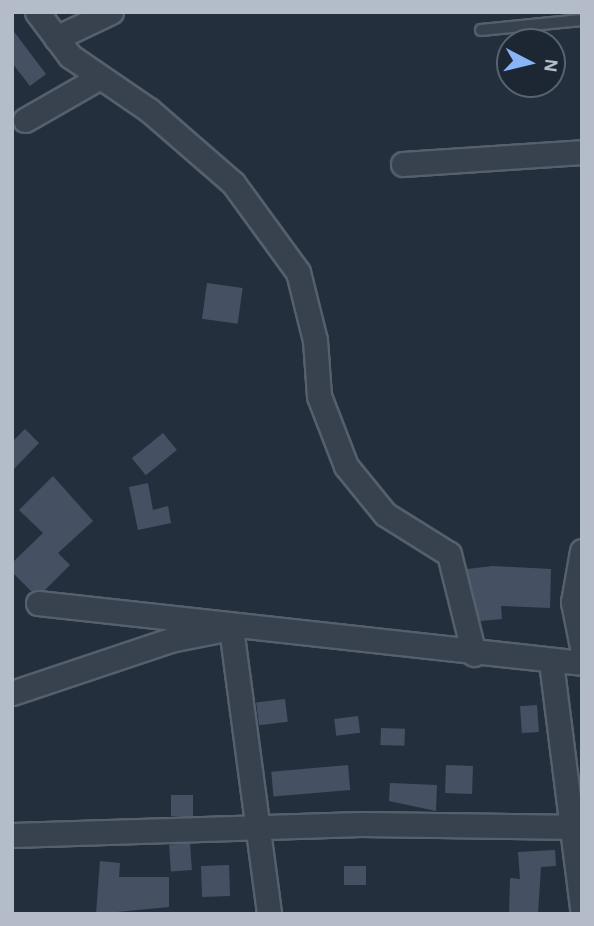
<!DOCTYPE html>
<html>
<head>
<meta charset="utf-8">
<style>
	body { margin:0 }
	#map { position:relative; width:594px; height:926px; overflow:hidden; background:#242f3e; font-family:"Alegreya Sans",sans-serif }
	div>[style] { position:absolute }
	.building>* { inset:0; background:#455162; transform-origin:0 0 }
	.roads { filter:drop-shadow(2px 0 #565f6c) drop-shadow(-2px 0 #565f6c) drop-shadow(0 2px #565f6c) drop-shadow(0 -2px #565f6c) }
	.service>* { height:10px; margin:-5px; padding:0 5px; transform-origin:5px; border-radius:5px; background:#38414e }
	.minor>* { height:23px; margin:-11.5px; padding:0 11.5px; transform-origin:11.5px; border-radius:11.5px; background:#38414e }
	span { translate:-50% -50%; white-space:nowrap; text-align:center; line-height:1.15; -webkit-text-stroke:7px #1d2633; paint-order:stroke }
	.frame { position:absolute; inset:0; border:14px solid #b4bcc9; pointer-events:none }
	.north { position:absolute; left:496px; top:28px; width:70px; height:70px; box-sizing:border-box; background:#1d2633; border:2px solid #59626f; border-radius:50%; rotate:97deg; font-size:19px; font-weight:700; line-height:28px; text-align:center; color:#b4bcc9 }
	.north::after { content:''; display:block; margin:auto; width:24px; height:32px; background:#8ab4f8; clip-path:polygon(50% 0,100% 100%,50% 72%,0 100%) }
</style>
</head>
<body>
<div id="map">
	<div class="building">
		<div style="clip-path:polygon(12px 29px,46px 74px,30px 86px,12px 63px)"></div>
		<div style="left:207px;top:283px;width:36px;height:36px;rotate:8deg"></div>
		<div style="clip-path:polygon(25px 429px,39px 443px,12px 471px,12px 442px)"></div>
		<div style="left:163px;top:433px;width:22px;height:40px;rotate:51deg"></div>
		<div style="clip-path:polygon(53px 476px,93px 521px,58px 553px,70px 565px,45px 590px,31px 591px,12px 572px,12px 563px,43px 533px,19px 510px)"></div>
		<div style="clip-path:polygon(148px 483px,153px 510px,168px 506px,171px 523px,138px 530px,129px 487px)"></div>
		<div style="clip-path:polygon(493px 566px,551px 569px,550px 608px,501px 606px,502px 619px,480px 621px,467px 569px)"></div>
		<div style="left:285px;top:699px;width:23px;height:29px;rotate:83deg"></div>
		<div style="left:537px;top:705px;width:27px;height:17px;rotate:86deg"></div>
		<div style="left:358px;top:716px;width:17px;height:24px;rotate:83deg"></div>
		<div style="left:381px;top:728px;width:24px;height:17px;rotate:2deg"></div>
		<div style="left:348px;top:765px;width:25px;height:77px;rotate:85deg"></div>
		<div style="left:446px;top:765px;width:27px;height:28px;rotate:2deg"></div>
		<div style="clip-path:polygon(390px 783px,437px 785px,436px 811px,389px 801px)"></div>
		<div style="left:171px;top:795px;width:22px;height:21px"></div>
		<div style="left:190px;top:843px;width:27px;height:21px;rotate:86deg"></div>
		<div style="clip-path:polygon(555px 850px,556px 866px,541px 867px,538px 914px,509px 914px,510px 878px,520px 879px,518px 852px)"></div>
		<div style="clip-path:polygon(100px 861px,120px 863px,119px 877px,169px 877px,169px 907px,96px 914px)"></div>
		<div style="left:229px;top:865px;width:31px;height:28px;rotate:88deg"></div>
		<div style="left:344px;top:866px;width:22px;height:19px"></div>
	</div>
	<div class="roads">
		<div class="service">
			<div style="left:481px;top:30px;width:101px;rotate:-5.7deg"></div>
		</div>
		<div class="minor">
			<div style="left:37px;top:12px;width:55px;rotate:53.1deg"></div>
			<div style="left:70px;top:56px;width:96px;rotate:34.4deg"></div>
			<div style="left:149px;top:110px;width:111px;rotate:41deg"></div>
			<div style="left:233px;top:183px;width:110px;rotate:53.9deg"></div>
			<div style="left:298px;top:272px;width:70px;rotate:76deg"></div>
			<div style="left:315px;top:340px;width:56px;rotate:85.9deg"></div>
			<div style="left:319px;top:396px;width:75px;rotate:68.9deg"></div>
			<div style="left:346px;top:466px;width:62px;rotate:50.9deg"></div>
			<div style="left:385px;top:514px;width:75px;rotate:32deg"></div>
			<div style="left:449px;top:554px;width:103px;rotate:76deg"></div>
			<div style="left:56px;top:38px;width:61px;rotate:-25.3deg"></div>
			<div style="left:25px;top:120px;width:86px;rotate:-29.8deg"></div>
			<div style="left:403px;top:164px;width:179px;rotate:-3.8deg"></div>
			<div style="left:582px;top:551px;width:52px;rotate:100deg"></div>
			<div style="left:573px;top:602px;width:46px;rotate:78.7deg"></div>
			<div style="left:38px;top:603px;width:547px;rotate:6.29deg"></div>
			<div style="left:551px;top:662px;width:248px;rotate:82.8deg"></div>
			<div style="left:12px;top:693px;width:167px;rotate:-18.5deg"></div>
			<div style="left:170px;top:640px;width:62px;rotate:-11.1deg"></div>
			<div style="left:231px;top:628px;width:289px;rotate:82.4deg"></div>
			<div style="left:12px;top:835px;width:349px;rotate:-1.8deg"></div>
			<div style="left:361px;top:824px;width:221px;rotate:0.8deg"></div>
		</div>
	</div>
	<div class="frame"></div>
	<div class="north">N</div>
</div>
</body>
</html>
